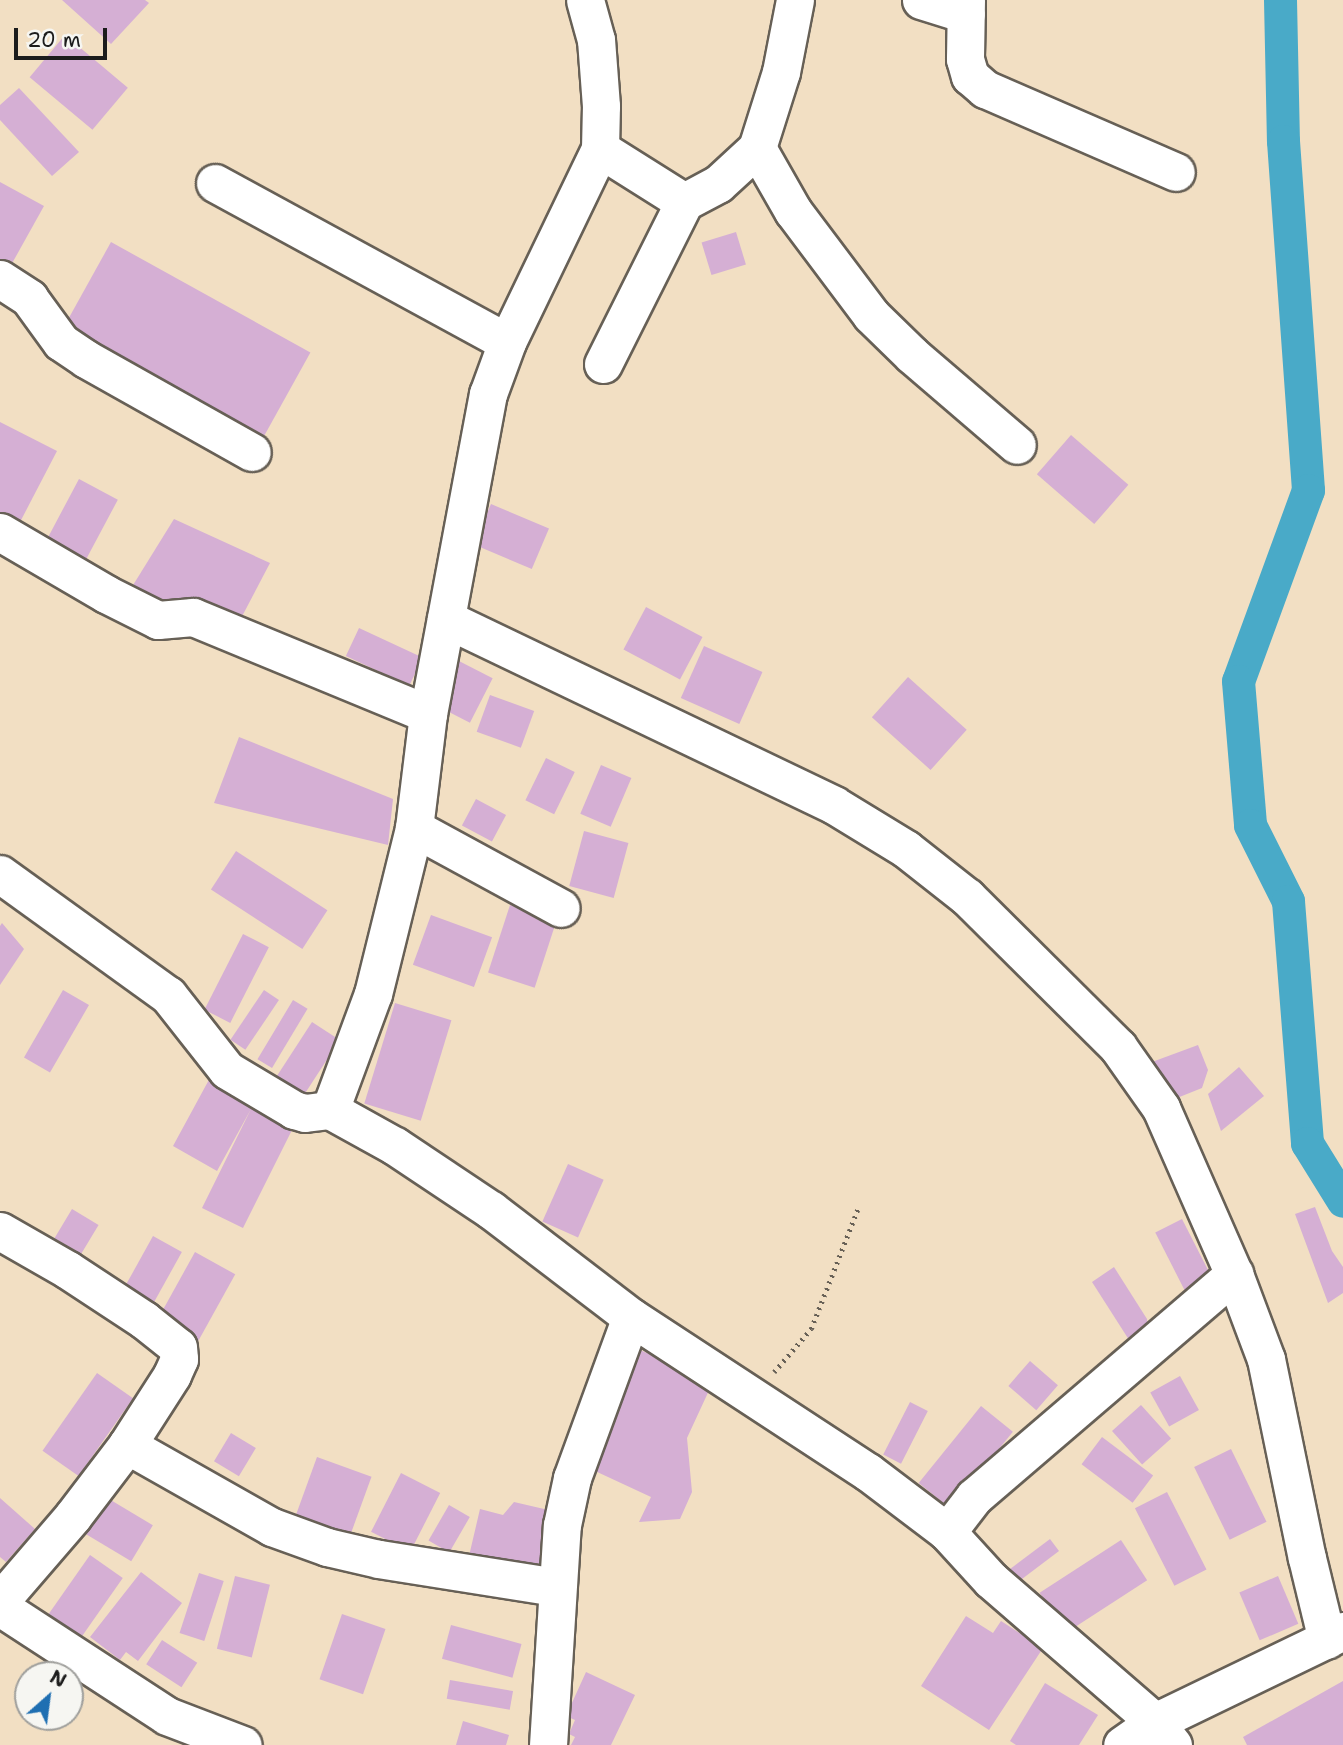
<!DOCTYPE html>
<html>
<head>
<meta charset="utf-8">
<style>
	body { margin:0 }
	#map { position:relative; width:1343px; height:1745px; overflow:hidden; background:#f2dfc3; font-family:"Shantell Sans",sans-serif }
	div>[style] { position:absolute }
	.canal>* { height:33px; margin:-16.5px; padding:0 16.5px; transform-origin:16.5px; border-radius:16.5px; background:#49aac8 }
	.building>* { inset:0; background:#d5afd4; transform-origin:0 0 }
	.path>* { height:4.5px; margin-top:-2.25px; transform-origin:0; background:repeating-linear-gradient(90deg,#676056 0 2px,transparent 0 7px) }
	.roads { filter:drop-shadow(2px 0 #676056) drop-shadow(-2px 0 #676056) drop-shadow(0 2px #676056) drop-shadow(0 -2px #676056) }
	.street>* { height:37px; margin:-18.5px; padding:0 18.5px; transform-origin:18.5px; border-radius:18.5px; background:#fff }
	span { translate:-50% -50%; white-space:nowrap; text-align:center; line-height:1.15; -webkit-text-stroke:5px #f6f6f2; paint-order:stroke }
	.north { position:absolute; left:14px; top:1661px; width:70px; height:70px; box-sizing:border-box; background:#f6f6f2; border:2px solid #9f9f9c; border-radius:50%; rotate:28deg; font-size:19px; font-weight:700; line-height:28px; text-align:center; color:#1c1c1c }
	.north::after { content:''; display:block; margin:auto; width:24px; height:32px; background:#1f6fb2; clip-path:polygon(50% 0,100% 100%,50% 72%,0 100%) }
	.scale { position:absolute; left:14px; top:28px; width:93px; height:32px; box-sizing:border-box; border:4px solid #1c1c1c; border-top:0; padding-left:9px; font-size:21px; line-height:24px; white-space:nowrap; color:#1c1c1c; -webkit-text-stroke:5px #f6f6f2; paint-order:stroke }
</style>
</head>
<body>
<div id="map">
	<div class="canal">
		<div style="left:1280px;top:0;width:141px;rotate:88.8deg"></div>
		<div style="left:1283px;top:141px;width:350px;rotate:85.9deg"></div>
		<div style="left:1308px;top:490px;width:203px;rotate:110.1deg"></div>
		<div style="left:1238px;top:681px;width:144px;rotate:85.2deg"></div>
		<div style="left:1250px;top:825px;width:85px;rotate:63.4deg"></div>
		<div style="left:1288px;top:901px;width:243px;rotate:85.5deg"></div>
		<div style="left:1307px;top:1143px;width:68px;rotate:58.2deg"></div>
	</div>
	<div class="building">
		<div style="clip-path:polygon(62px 0,145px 0,149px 3px,111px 44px)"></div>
		<div style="left:65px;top:35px;width:82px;height:55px;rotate:40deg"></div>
		<div style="clip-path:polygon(19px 88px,79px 152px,52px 176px,0 120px,0 105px)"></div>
		<div style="clip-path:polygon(0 182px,44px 206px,10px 267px,0 261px)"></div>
		<div style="left:736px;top:232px;width:34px;height:36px;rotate:73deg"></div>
		<div style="left:111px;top:242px;width:228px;height:103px;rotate:29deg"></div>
		<div style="clip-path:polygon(0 422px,57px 451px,19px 524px,0 515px)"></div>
		<div style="left:1071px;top:435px;width:76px;height:52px;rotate:41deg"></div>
		<div style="left:79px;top:479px;width:44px;height:67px;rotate:28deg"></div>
		<div style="left:491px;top:504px;width:63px;height:44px;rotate:23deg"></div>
		<div style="clip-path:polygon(174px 519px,270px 563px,238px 624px,130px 590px)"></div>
		<div style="left:646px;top:607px;width:64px;height:48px;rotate:28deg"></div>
		<div style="left:359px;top:628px;width:70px;height:31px;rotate:25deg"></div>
		<div style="left:704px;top:646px;width:64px;height:57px;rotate:24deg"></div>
		<div style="left:457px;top:660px;width:40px;height:50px;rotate:27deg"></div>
		<div style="left:908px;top:677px;width:79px;height:54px;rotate:42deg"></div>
		<div style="left:490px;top:695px;width:47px;height:39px;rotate:20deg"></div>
		<div style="clip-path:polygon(239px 737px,393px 799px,388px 845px,214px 803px)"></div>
		<div style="left:546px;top:758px;width:32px;height:47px;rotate:26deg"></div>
		<div style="left:601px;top:765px;width:33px;height:53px;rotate:23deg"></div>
		<div style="left:476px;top:799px;width:34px;height:30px;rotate:28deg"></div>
		<div style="left:584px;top:831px;width:46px;height:57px;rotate:15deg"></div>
		<div style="left:236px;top:851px;width:109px;height:46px;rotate:33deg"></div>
		<div style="left:510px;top:905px;width:49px;height:71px;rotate:18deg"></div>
		<div style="left:431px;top:915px;width:65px;height:53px;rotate:20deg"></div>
		<div style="clip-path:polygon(2px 923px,24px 949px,0 985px,0 926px)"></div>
		<div style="left:243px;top:934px;width:29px;height:85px;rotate:27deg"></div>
		<div style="left:63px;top:990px;width:30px;height:78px;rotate:30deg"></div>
		<div style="left:264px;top:990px;width:18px;height:60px;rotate:34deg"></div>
		<div style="left:293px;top:1000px;width:17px;height:69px;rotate:31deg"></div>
		<div style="left:395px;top:1003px;width:59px;height:105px;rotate:17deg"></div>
		<div style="left:312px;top:1022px;width:33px;height:65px;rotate:33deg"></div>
		<div style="clip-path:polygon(1198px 1045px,1208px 1070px,1202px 1088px,1167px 1102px,1152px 1062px)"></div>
		<div style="clip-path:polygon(1239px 1067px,1264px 1096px,1221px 1131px,1208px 1094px)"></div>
		<div style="clip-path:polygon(211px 1076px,295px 1124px,243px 1228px,202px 1208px,251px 1109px,217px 1171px,173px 1146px)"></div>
		<div style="left:568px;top:1164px;width:39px;height:63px;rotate:24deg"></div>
		<div style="clip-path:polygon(1315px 1207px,1332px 1251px,1343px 1267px,1343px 1293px,1328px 1303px,1295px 1214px)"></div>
		<div style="left:72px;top:1209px;width:31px;height:34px;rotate:31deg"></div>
		<div style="left:1182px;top:1219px;width:68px;height:30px;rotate:63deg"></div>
		<div style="left:153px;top:1236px;width:33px;height:61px;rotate:29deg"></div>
		<div style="left:195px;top:1252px;width:46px;height:76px;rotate:29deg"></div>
		<div style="clip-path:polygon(1114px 1267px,1147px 1319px,1148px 1332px,1131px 1343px,1092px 1282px)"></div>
		<div style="clip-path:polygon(634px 1347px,712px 1384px,687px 1438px,692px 1492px,680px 1519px,639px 1522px,651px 1497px,580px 1464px)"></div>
		<div style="left:1030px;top:1361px;width:37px;height:33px;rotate:41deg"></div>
		<div style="left:97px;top:1373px;width:44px;height:95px;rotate:35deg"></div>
		<div style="left:1180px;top:1376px;width:39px;height:34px;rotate:61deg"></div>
		<div style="left:910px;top:1402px;width:20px;height:59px;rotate:27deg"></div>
		<div style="left:1141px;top:1405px;width:45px;height:39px;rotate:48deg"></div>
		<div style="left:981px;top:1406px;width:41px;height:99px;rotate:39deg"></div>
		<div style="left:231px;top:1433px;width:29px;height:33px;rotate:31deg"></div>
		<div style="left:1102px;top:1437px;width:64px;height:34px;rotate:37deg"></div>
		<div style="left:1231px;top:1449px;width:81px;height:41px;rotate:64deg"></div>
		<div style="left:317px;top:1457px;width:58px;height:64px;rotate:20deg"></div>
		<div style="left:401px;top:1473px;width:44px;height:66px;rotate:27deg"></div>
		<div style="left:1167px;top:1492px;width:87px;height:36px;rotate:63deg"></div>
		<div style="left:104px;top:1496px;width:57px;height:42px;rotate:31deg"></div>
		<div style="clip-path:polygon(0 1498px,35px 1529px,6px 1562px,0 1557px)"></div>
		<div style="clip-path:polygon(514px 1502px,557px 1512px,542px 1573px,469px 1556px,480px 1509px,503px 1515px)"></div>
		<div style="left:449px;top:1505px;width:24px;height:41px;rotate:30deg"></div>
		<div style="left:1050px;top:1539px;width:15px;height:62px;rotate:53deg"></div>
		<div style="left:1121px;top:1540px;width:48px;height:97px;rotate:57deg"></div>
		<div style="left:90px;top:1555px;width:40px;height:80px;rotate:35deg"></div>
		<div style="clip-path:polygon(141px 1572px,182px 1603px,138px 1661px,126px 1652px,120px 1660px,90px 1637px)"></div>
		<div style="left:199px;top:1573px;width:26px;height:63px;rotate:18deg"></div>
		<div style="left:235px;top:1576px;width:36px;height:75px;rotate:14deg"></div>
		<div style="left:1278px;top:1576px;width:52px;height:42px;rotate:67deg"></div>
		<div style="left:342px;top:1614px;width:46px;height:69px;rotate:19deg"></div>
		<div style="clip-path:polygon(966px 1616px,993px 1633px,1001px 1621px,1043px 1648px,989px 1730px,921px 1686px)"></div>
		<div style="left:451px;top:1625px;width:73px;height:35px;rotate:15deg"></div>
		<div style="left:162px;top:1640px;width:42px;height:29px;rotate:33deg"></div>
		<div style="clip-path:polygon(586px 1672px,635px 1695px,611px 1745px,571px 1745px,575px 1737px,569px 1734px,575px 1720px,566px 1716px)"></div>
		<div style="left:450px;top:1680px;width:64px;height:19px;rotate:10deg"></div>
		<div style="clip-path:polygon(1343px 1681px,1343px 1745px,1247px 1745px,1243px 1737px)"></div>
		<div style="clip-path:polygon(1045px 1683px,1098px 1715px,1079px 1745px,1016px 1745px,1010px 1741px)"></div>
		<div style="clip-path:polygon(463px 1721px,509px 1735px,506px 1745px,456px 1745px)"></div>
	</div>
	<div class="path">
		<div style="left:774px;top:1372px;width:57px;rotate:-49.3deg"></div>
		<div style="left:811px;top:1329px;width:132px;rotate:-68.7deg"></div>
	</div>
	<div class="roads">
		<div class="street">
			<div style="left:921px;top:0;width:47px;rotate:17.3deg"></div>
			<div style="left:966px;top:0;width:59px;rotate:91deg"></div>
			<div style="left:965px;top:59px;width:18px;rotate:74deg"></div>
			<div style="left:970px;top:76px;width:20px;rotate:41deg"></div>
			<div style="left:985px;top:89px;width:208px;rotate:23.5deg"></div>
			<div style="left:757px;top:148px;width:73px;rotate:60.3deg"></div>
			<div style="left:793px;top:211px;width:130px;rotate:53.1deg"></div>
			<div style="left:871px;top:315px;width:57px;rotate:44.3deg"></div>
			<div style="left:912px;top:355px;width:138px;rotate:40.6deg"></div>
			<div style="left:600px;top:149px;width:99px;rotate:32.2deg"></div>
			<div style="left:684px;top:202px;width:38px;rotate:-28deg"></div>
			<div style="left:718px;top:184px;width:53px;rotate:-42.7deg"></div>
			<div style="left:757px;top:148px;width:80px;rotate:-72.5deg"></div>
			<div style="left:781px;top:72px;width:73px;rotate:-79deg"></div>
			<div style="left:215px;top:183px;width:332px;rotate:28.6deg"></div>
			<div style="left:0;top:279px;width:35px;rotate:33deg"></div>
			<div style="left:29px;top:298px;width:54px;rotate:54deg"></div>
			<div style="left:61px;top:342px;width:30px;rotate:34deg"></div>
			<div style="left:86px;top:359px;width:190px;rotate:29.3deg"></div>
			<div style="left:603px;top:364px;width:181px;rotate:-63.4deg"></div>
			<div style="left:0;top:532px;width:123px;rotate:30.3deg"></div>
			<div style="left:106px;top:594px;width:58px;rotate:26.6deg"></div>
			<div style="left:158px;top:620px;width:35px;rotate:-5deg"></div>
			<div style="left:193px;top:617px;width:254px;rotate:22.4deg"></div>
			<div style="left:446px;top:619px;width:430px;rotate:25.6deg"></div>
			<div style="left:834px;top:805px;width:84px;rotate:31.4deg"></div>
			<div style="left:906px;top:849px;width:78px;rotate:38.2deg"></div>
			<div style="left:967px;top:897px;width:213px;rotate:44.8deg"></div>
			<div style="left:1118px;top:1047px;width:75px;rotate:54.8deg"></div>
			<div style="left:1161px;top:1108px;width:181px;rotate:66.3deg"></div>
			<div style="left:1234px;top:1274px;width:91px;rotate:69.4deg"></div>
			<div style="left:1266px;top:1359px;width:203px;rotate:78.4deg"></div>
			<div style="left:1307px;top:1558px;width:84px;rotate:76.3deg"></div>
			<div style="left:414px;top:828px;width:167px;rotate:28.6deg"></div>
			<div style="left:0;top:874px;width:207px;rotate:35.8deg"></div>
			<div style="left:168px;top:995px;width:95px;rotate:51.8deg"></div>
			<div style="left:227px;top:1070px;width:78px;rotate:30.8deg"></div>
			<div style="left:294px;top:1110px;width:11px;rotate:15deg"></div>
			<div style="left:305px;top:1113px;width:25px;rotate:-7deg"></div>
			<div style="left:330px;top:1110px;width:124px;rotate:-69.7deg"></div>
			<div style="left:373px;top:994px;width:171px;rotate:-76.1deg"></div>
			<div style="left:414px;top:828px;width:115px;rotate:-83deg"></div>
			<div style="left:428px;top:714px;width:326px;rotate:-79.4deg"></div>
			<div style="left:488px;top:394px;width:55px;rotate:-69.9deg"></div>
			<div style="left:507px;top:342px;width:214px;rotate:-64.3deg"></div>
			<div style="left:600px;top:149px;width:43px;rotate:-88.7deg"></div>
			<div style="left:601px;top:106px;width:66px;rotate:-94.3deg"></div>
			<div style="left:596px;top:40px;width:41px;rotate:-105.4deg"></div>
			<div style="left:330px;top:1110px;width:74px;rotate:29deg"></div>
			<div style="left:395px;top:1146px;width:115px;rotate:33.7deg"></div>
			<div style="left:491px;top:1210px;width:176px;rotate:37.4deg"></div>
			<div style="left:0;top:1231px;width:78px;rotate:29.8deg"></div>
			<div style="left:68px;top:1270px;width:91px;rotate:33.3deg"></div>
			<div style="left:144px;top:1320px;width:43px;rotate:38.5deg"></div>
			<div style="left:178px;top:1347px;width:12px;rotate:85deg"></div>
			<div style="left:179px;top:1359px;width:17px;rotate:114deg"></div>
			<div style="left:172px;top:1375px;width:83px;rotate:122.7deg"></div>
			<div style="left:947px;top:1532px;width:44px;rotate:-52.4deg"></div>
			<div style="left:974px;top:1497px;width:343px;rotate:-40.6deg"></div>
			<div style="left:0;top:1601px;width:112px;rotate:-49.3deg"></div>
			<div style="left:73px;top:1516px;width:89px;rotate:-52.7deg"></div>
			<div style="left:127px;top:1445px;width:167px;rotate:29.5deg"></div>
			<div style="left:272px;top:1527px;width:59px;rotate:20deg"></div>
			<div style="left:327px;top:1547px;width:53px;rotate:13deg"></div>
			<div style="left:379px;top:1559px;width:179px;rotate:9deg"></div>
			<div style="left:0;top:1607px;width:199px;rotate:33.1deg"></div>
			<div style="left:167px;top:1716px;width:81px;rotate:20.9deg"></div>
			<div style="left:548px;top:1745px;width:220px;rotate:-86.4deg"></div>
			<div style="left:562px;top:1525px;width:48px;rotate:-78deg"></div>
			<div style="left:572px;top:1478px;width:171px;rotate:-69.9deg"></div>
			<div style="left:631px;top:1317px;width:283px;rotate:33.2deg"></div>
			<div style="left:868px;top:1472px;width:99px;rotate:37.2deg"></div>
			<div style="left:947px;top:1532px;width:65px;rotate:47.5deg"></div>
			<div style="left:991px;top:1580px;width:217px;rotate:40.9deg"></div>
			<div style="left:1155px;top:1722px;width:40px;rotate:145.1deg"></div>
			<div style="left:1173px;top:1745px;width:29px;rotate:-128deg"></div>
			<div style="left:1155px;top:1722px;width:209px;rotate:-25.8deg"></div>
		</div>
	</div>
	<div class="north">N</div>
	<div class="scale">20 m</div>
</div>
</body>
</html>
